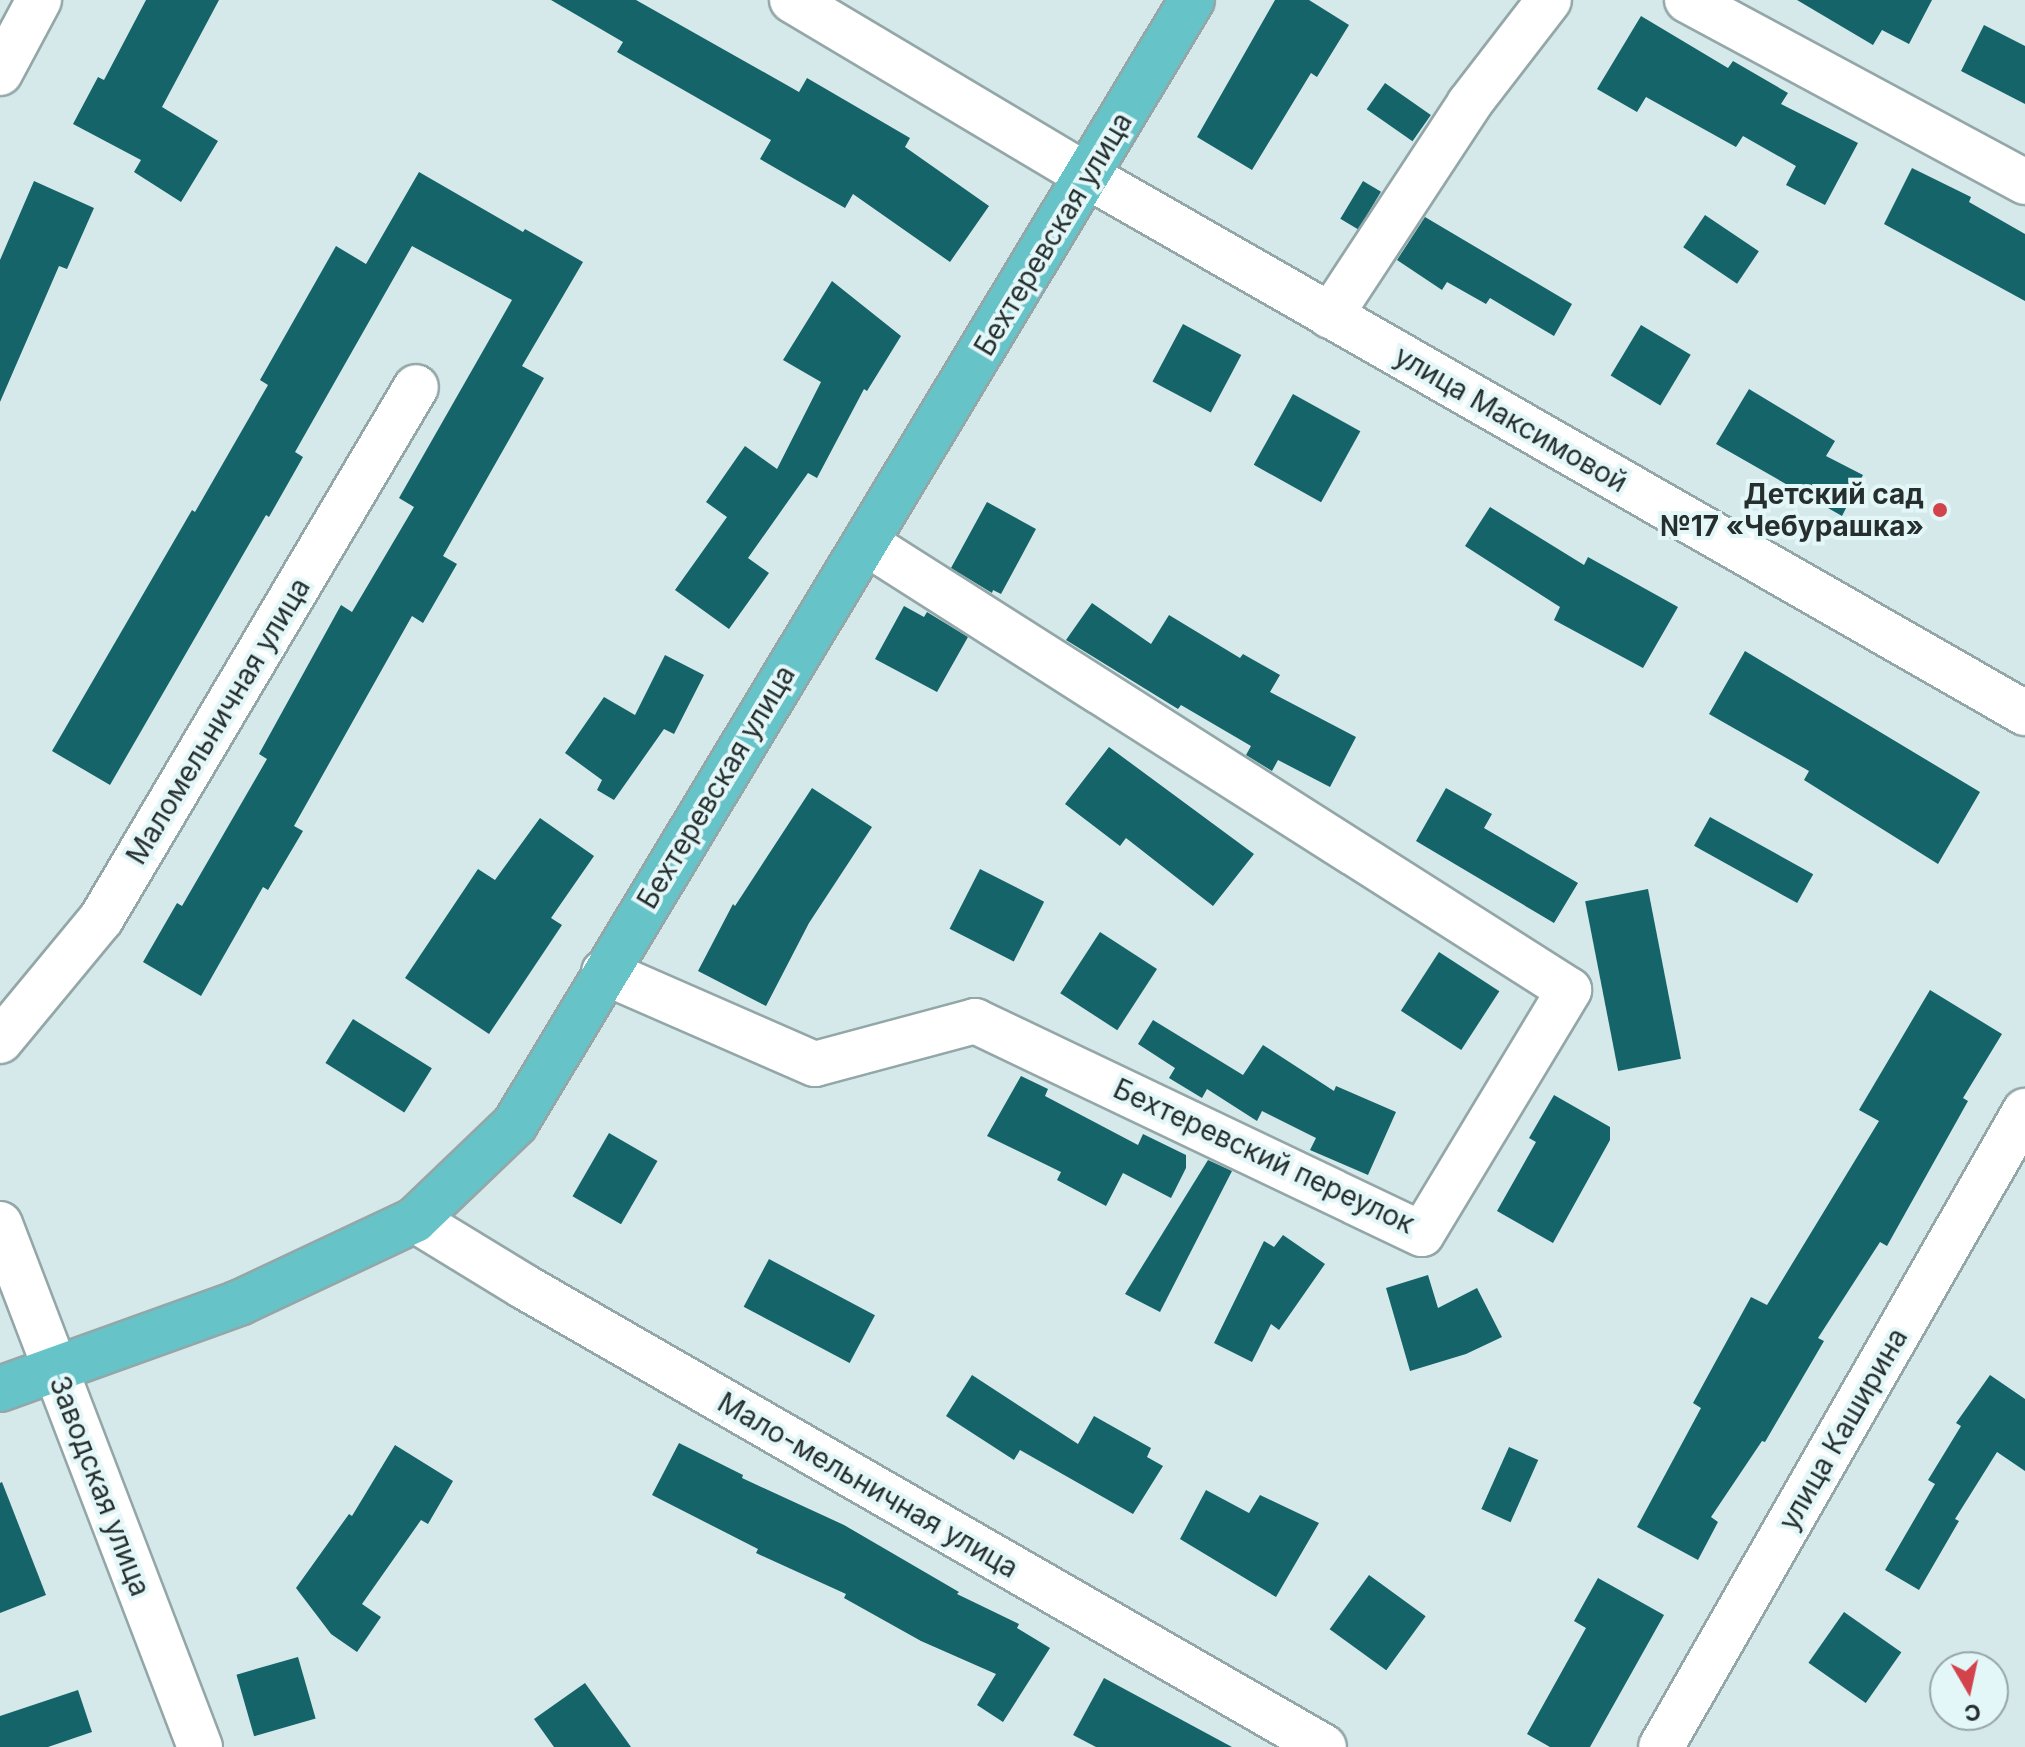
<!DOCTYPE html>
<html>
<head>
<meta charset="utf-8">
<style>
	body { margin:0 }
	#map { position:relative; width:2025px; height:1747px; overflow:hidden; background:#d6e9ea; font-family:Inter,sans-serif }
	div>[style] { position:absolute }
	.building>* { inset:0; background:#146469; transform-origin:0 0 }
	.roads { filter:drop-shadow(2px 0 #94a7a8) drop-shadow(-2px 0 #94a7a8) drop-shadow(0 2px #94a7a8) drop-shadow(0 -2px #94a7a8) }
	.minor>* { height:44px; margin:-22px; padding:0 22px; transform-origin:22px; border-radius:22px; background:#fff }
	.major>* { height:44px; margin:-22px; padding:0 22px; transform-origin:22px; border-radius:22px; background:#66c3c8 }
	.dots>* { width:22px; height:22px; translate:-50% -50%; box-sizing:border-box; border:4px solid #e3f6f8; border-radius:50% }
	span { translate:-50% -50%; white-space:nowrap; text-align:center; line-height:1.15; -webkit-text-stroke:8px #e3f6f8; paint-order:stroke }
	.street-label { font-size:28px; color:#262e2e }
	.poi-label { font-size:28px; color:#262e2e; font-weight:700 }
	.right { translate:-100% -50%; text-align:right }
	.north { position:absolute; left:1929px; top:1651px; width:80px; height:80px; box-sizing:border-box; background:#e3f6f8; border:2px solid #97a6a7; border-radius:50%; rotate:171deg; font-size:22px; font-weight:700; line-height:32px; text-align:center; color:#262e2e }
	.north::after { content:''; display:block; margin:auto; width:28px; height:36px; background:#d3434b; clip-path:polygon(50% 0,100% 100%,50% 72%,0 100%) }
</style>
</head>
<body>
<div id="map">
	<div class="building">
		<div style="clip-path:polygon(146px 0,219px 0,162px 107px,218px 141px,181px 202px,134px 172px,141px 160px,73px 124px,98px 77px,104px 80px)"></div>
		<div style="clip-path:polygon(551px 0,636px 0,799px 92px,807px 78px,910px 138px,905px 147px,989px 206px,950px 262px,853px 194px,845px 208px,760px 159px,771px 140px,617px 52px,623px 42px)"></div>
		<div style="clip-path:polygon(1275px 0,1309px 0,1349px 25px,1317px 77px,1311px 73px,1252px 170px,1197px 137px)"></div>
		<div style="clip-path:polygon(1797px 0,1932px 0,1909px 44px,1882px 30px,1873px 45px)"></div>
		<div style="clip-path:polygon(1641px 16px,1728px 68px,1733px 61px,1788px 93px,1781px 104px,1858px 143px,1825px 205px,1786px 185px,1796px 166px,1743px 136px,1736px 147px,1646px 97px,1637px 112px,1597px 89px)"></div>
		<div style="clip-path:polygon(1984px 25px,2025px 46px,2025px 104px,1961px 71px)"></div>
		<div style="left:1385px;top:83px;width:56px;height:32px;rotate:35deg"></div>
		<div style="clip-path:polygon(1912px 168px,1971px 197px,1969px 202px,2025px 234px,2025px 301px,1884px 224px)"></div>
		<div style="clip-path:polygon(419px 172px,523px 232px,525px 229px,583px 262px,522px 366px,544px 378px,443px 556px,457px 564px,423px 623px,412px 616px,294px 826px,303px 831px,268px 890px,263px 887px,201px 996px,143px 962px,177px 903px,182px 906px,267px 759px,259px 754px,341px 605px,352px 612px,414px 507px,399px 498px,512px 300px,412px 246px,295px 452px,303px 457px,269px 517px,266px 515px,110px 785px,52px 751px,192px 510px,195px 512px,268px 385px,260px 380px,336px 246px,366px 264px)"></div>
		<div style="clip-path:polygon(34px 181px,94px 208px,67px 269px,59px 266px,0 402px,0 260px)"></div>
		<div style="left:1363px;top:181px;width:21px;height:44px;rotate:31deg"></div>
		<div style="left:1705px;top:215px;width:65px;height:39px;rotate:34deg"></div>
		<div style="clip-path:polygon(1425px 217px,1572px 304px,1554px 336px,1490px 298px,1486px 304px,1447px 282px,1442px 290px,1397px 260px)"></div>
		<div style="clip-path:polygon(832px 281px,901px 336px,867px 391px,864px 389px,817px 478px,808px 473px,748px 558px,769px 573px,729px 629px,675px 590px,727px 517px,706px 502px,745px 446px,777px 469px,821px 382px,783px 360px)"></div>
		<div style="left:1183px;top:324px;width:66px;height:65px;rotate:28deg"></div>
		<div style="left:1641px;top:325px;width:58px;height:59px;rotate:31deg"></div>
		<div style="clip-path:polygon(1749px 389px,1835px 441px,1826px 456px,1863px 475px,1842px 516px,1716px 444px)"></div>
		<div style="left:1293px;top:394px;width:77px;height:81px;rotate:29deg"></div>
		<div style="clip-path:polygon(987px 502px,1036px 529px,1001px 594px,993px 590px,992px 593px,951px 568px)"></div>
		<div style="clip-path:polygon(1490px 507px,1584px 565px,1588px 557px,1678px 607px,1643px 668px,1554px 620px,1560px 607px,1465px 546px)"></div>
		<div style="clip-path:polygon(1092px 603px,1151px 644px,1169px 615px,1240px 658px,1243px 654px,1280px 675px,1270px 692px,1356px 737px,1330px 787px,1278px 760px,1272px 771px,1246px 755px,1251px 746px,1181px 705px,1178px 709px,1066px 640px)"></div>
		<div style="clip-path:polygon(904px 606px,924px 617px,927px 612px,968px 637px,937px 692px,875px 659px)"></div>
		<div style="clip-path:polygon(1745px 651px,1980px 792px,1938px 864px,1804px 780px,1809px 771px,1709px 714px)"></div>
		<div style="clip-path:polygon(665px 655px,704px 675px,674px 734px,664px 729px,614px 800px,597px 790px,602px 780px,565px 753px,604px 697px,635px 715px)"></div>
		<div style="clip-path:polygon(1109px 747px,1254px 854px,1213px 906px,1126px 838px,1120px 846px,1065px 804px)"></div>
		<div style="clip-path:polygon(812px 788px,872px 827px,809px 923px,766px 1006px,698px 971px,733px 904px,735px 906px)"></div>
		<div style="clip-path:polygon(1446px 788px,1492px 814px,1484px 828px,1578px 883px,1554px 923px,1416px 841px)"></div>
		<div style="left:1710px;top:817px;width:118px;height:33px;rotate:29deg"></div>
		<div style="clip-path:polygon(540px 818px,594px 856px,551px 918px,562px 925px,489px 1034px,405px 978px,478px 869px,495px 880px)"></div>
		<div style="left:980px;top:869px;width:72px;height:67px;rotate:27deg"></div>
		<div style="left:1648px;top:889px;width:173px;height:64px;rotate:79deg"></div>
		<div style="left:1100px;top:932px;width:68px;height:73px;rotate:33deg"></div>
		<div style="left:1439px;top:952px;width:72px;height:70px;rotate:33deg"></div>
		<div style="clip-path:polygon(1930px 990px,2002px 1034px,1963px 1098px,1968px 1101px,1887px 1246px,1880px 1242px,1818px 1338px,1824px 1341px,1765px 1442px,1762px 1441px,1711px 1517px,1718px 1522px,1698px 1560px,1637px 1527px,1701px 1408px,1693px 1403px,1751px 1297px,1767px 1305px,1879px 1121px,1859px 1110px)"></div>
		<div style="left:353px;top:1019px;width:93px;height:52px;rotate:32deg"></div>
		<div style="clip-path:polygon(1153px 1020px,1243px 1075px,1263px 1045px,1334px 1091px,1336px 1086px,1396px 1112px,1368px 1175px,1310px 1150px,1316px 1138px,1262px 1111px,1257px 1121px,1207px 1089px,1202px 1098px,1169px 1078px,1175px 1068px,1138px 1044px)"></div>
		<div style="clip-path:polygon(1021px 1076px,1048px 1089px,1045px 1096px,1138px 1145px,1143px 1134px,1186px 1155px,1186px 1168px,1171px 1198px,1123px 1173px,1106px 1206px,1057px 1180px,1061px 1172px,987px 1136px)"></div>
		<div style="clip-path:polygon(1554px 1095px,1610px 1127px,1610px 1140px,1553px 1243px,1497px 1211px,1536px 1142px,1529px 1138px)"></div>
		<div style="left:609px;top:1133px;width:56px;height:73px;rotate:30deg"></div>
		<div style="clip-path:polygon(1208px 1160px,1232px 1171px,1160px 1312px,1125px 1294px)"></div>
		<div style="clip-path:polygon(1283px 1235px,1325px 1264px,1279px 1330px,1271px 1324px,1252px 1362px,1214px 1343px,1264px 1241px,1274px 1247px)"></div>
		<div style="left:769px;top:1259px;width:120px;height:54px;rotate:28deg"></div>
		<div style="clip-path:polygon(1428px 1275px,1438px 1308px,1477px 1288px,1502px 1337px,1466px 1354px,1410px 1371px,1386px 1288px)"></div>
		<div style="clip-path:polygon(972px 1375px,1078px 1444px,1094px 1416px,1151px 1448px,1147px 1457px,1163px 1466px,1133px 1514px,1020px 1450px,1014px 1460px,946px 1416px)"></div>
		<div style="clip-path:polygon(1990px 1375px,2025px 1399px,2025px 1471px,1997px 1452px,1955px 1519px,1959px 1521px,1919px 1590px,1885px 1570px,1935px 1484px,1928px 1480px,1961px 1426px,1956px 1423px)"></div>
		<div style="clip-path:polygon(679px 1443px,743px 1475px,742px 1478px,844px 1525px,959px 1592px,957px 1594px,1019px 1624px,1017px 1628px,1050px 1648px,1003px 1722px,977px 1705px,996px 1674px,921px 1641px,844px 1598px,846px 1594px,756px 1553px,758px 1549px,652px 1495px)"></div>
		<div style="clip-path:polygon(395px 1445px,453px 1481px,428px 1524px,421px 1520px,362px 1604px,381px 1617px,357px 1652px,331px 1634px,296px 1588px,349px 1514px,352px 1516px)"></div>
		<div style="left:1509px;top:1447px;width:32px;height:68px;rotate:24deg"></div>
		<div style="clip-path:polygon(2px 1482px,46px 1595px,0 1613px,0 1483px)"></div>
		<div style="clip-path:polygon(1206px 1490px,1249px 1513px,1260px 1495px,1319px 1523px,1276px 1597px,1180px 1539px)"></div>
		<div style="left:1369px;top:1575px;width:70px;height:67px;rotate:36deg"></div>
		<div style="clip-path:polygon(1598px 1578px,1664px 1615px,1590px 1747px,1550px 1747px,1527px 1734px,1586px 1628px,1574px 1621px)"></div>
		<div style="left:1844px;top:1612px;width:70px;height:62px;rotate:35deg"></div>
		<div style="left:298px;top:1657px;width:64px;height:64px;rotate:74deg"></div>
		<div style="clip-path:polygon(1104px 1678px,1232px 1747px,1096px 1747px,1073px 1735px)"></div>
		<div style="clip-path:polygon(585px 1683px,631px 1747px,554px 1747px,534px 1719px)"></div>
		<div style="clip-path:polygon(78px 1690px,92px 1732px,48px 1747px,0 1747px,0 1716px)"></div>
	</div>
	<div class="roads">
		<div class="minor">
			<div style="left:792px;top:0;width:346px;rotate:30.8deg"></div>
			<div style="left:1089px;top:177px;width:1079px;rotate:29.8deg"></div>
			<div style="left:1687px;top:0;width:384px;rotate:28.3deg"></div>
			<div style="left:0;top:73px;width:83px;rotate:-61.9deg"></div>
			<div style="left:1330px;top:316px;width:254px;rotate:-56.7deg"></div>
			<div style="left:1469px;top:104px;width:131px;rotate:-52.4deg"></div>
			<div style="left:604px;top:972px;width:230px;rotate:23.6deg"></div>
			<div style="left:815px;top:1064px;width:166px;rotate:-15deg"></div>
			<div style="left:975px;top:1021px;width:495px;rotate:25.5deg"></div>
			<div style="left:1422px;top:1234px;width:285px;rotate:-58.9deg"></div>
			<div style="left:1569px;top:990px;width:833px;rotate:-147.55deg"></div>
			<div style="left:0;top:1041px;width:158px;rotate:-50.4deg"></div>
			<div style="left:101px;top:919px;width:618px;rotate:-59.37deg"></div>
			<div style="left:415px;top:1220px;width:127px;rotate:31.4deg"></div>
			<div style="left:523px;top:1286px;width:924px;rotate:29.92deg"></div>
			<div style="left:0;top:1224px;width:560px;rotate:69.07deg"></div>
			<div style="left:1661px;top:1747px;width:733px;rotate:-60.22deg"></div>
		</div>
		<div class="major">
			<div style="left:0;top:1389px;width:256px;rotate:-19.8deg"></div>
			<div style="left:241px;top:1302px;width:192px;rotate:-25.2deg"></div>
			<div style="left:415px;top:1220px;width:139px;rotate:-43.8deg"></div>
			<div style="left:515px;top:1124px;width:1312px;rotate:-58.94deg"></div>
		</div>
	</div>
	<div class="dots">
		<div style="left:1940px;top:510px;background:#d3434b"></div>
	</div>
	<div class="street-label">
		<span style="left:1053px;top:234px;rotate:-59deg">Бехтеревская улица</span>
		<span style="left:1511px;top:419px;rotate:30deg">улица Максимовой</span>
		<span style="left:218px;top:721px;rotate:-59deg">Маломельничная улица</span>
		<span style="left:716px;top:787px;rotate:-59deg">Бехтеревская улица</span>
		<span style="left:1264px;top:1156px;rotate:25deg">Бехтеревский переулок</span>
		<span style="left:1843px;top:1429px;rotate:-60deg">улица Каширина</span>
		<span style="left:868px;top:1485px;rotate:30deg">Мало-мельничная улица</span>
		<span style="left:100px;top:1486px;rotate:69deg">Заводская улица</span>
	</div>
	<div class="poi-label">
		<span class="right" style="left:1924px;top:510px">Детский сад<br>№17 «Чебурашка»</span>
	</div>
	<div class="north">С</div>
</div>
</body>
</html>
